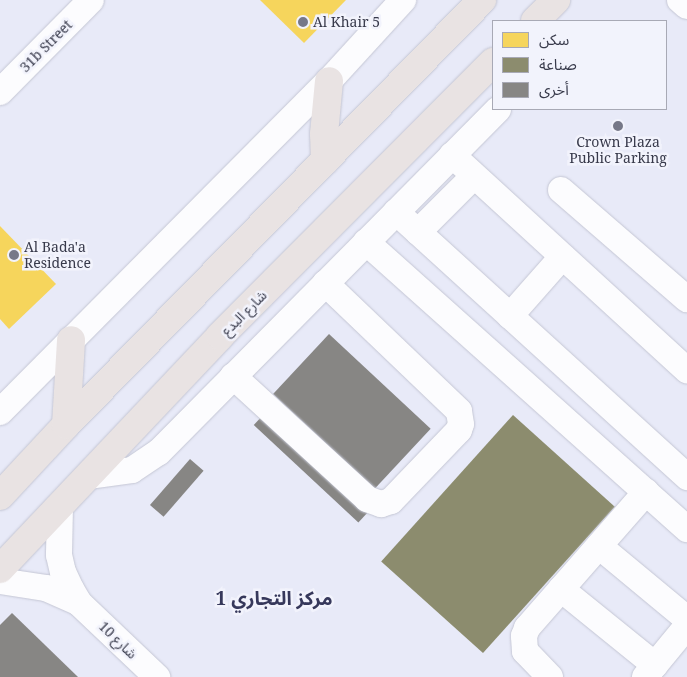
<!DOCTYPE html>
<meta charset="utf-8">
<style>
body{margin:0}
#map{position:relative;width:687px;height:677px;overflow:hidden;background:#e8eaf8;font-family:"Noto Serif","Noto Sans Arabic",serif}
div>[style]{position:absolute}
.homes>*{inset:0;background:#f6d55c}
.industry>*{inset:0;background:#8c8c6e;transform-origin:0 0}
.building>*{inset:0;background:#878684;transform-origin:0 0}
.roads{filter:drop-shadow(0 0 1px #c4c6d4) drop-shadow(0 0 1px #c4c6d4)}
.minor>*{height:26px;margin:-13px;padding:0 13px;transform-origin:13px;border-radius:13px;background:#fcfcfe}
.major>*{height:28px;margin:-14px;padding:0 14px;transform-origin:14px;border-radius:14px;background:#e9e3e3}
.dots>*{width:14px;height:14px;translate:-50% -50%;box-sizing:border-box;border:2px solid #f2f3fc;border-radius:50%}
span{translate:-50% -50%;white-space:nowrap;text-align:center;line-height:1.15;-webkit-text-stroke:5px #f2f3fc;paint-order:stroke}
.poi-label{font-size:14px;color:#383a4b}
.left{translate:0 -50%;text-align:left}
.street-label{font-size:14px;color:#383a4b}
.district-label{font-size:19px;color:#36385b;font-weight:700}
.legend{position:absolute;left:492px;top:20px;width:175px;height:90px;box-sizing:border-box;background:#f2f3fc;border:1px solid #a8a9b5;margin:0;padding:6px 9px;list-style:none;font-size:15px;color:#383a4b}
.legend li{display:flex;align-items:center;gap:10px;height:25px}
.legend b{width:25px;border:1px solid #a8a9b5}
</style>
<div id="map">
<div class="homes">
<div style="clip-path:polygon(260px 0,346px 0,304px 43px)"></div>
<div style="clip-path:polygon(0 226px,56px 284px,9px 329px,0 319px)"></div>
</div>
<div class="industry">
<div style="left:513px;top:415px;width:137px;height:197px;rotate:42deg"></div>
</div>
<div class="building">
<div style="left:329px;top:334px;width:139px;height:82px;rotate:43deg"></div>
<div style="left:264px;top:414px;width:143px;height:15px;rotate:43deg"></div>
<div style="left:190px;top:459px;width:18px;height:61px;rotate:41deg"></div>
<div style="clip-path:polygon(12px 613px,78px 677px,0 677px,0 625px)"></div>
</div>
<div class="roads">
<div class="minor">
<div style="left:680px;top:0;width:9px;rotate:41deg"></div>
<div style="left:0;top:92px;width:129px;rotate:-45.3deg"></div>
<div style="left:452px;top:155px;width:319px;rotate:42.5deg"></div>
<div style="left:561px;top:190px;width:167px;rotate:40.9deg"></div>
<div style="left:396px;top:212px;width:394px;rotate:42.3deg"></div>
<div style="left:418px;top:232px;width:78px;rotate:-45deg"></div>
<div style="left:366px;top:242px;width:431px;rotate:41.8deg"></div>
<div style="left:510px;top:316px;width:79px;rotate:-48.6deg"></div>
<div style="left:233px;top:376px;width:182px;rotate:42.5deg"></div>
<div style="left:367px;top:499px;width:15px;rotate:20deg"></div>
<div style="left:381px;top:504px;width:10px;rotate:-17deg"></div>
<div style="left:391px;top:501px;width:98px;rotate:-46.2deg"></div>
<div style="left:459px;top:430px;width:6px;rotate:-72deg"></div>
<div style="left:461px;top:424px;width:13px;rotate:-99deg"></div>
<div style="left:459px;top:411px;width:185px;rotate:-136.3deg"></div>
<div style="left:0;top:412px;width:467px;rotate:-45.2deg"></div>
<div style="left:329px;top:81px;width:110px;rotate:-47.6deg"></div>
<div style="left:88px;top:476px;width:44px;rotate:-7.8deg"></div>
<div style="left:132px;top:470px;width:32px;rotate:-34deg"></div>
<div style="left:159px;top:452px;width:482px;rotate:-45.3deg"></div>
<div style="left:60px;top:506px;width:49px;rotate:91.2deg"></div>
<div style="left:59px;top:555px;width:17px;rotate:77deg"></div>
<div style="left:63px;top:572px;width:19px;rotate:65deg"></div>
<div style="left:71px;top:589px;width:16px;rotate:60deg"></div>
<div style="left:79px;top:603px;width:108px;rotate:43.5deg"></div>
<div style="left:599px;top:546px;width:114px;rotate:39.7deg"></div>
<div style="left:0;top:581px;width:47px;rotate:8.7deg"></div>
<div style="left:46px;top:588px;width:36px;rotate:24deg"></div>
<div style="left:561px;top:589px;width:121px;rotate:39deg"></div>
<div style="left:550px;top:677px;width:36px;rotate:-134deg"></div>
<div style="left:525px;top:651px;width:15px;rotate:-94deg"></div>
<div style="left:524px;top:636px;width:9px;rotate:-69deg"></div>
<div style="left:527px;top:628px;width:181px;rotate:-48.8deg"></div>
<div style="left:645px;top:677px;width:66px;rotate:-50.5deg"></div>
</div>
<div class="major">
<div style="left:535px;top:21px;width:30px;rotate:-45deg"></div>
<div style="left:325px;top:161px;width:27px;rotate:-92deg"></div>
<div style="left:324px;top:134px;width:53px;rotate:-84.6deg"></div>
<div style="left:66px;top:425px;width:85px;rotate:-86.6deg"></div>
<div style="left:0;top:496px;width:97px;rotate:-47.1deg"></div>
<div style="left:66px;top:425px;width:595px;rotate:-45.61deg"></div>
<div style="left:0;top:569px;width:320px;rotate:-46.6deg"></div>
<div style="left:220px;top:336px;width:387px;rotate:-45.1deg"></div>
</div>
</div>
<div class="dots">
<div style="left:303px;top:22px;background:#767888"></div>
<div style="left:618px;top:126px;background:#767888"></div>
<div style="left:14px;top:255px;background:#767888"></div>
</div>
<div class="poi-label">
<span class="left" style="left:313px;top:22px">Al Khair 5</span>
<span style="left:618px;top:150px">Crown Plaza<br>Public Parking</span>
<span class="left" style="left:24px;top:255px">Al Bada'a<br>Residence</span>
</div>
<div class="street-label">
<span style="left:46px;top:46px;rotate:-45deg">31b Street</span>
<span style="left:244px;top:313px;rotate:-45deg">شارع البدع</span>
<span style="left:118px;top:640px;rotate:44deg">شارع 10</span>
</div>
<div class="district-label">
<span style="left:274px;top:599px">مركز التجاري 1</span>
</div>
<ul class="legend">
<li><b style="height:14px;background:#f6d55c"></b>سكن</li>
<li><b style="height:14px;background:#8c8c6e"></b>صناعة</li>
<li><b style="height:14px;background:#878684"></b>أخرى</li>
</ul>
</div>
